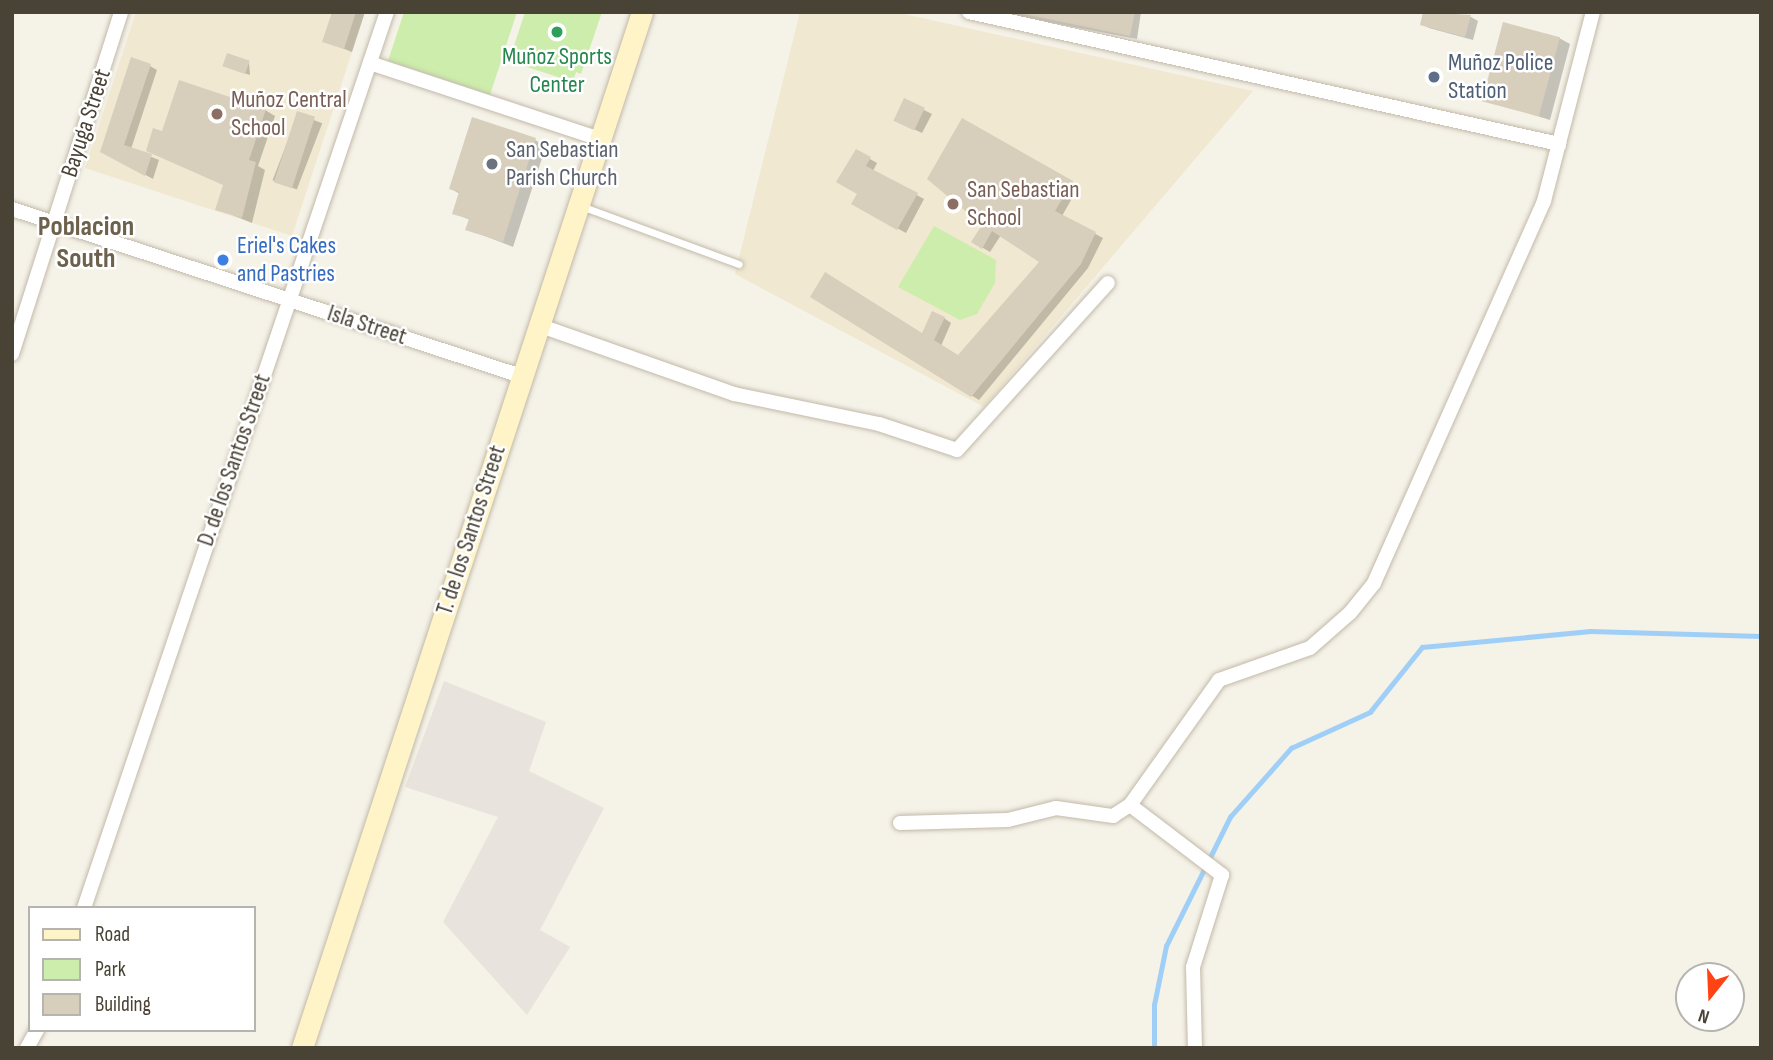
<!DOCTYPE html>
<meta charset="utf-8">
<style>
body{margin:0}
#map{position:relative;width:1773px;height:1060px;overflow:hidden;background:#f5f2e8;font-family:"Sofia Sans Condensed",sans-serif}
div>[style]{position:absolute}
.industrial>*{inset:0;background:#e8e3dc}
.education>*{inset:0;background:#f0e8d0}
.green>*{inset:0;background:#cdedad}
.shadow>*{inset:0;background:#0003;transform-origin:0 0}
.stream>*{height:4.5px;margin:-2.25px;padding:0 2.25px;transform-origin:2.25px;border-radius:2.25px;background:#9fcff7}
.building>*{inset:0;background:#d8cebc;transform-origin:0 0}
.roads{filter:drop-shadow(0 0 2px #c2baa9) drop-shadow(0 0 2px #c2baa9)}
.lane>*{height:7px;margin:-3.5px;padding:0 3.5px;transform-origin:3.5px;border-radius:3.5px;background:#fff}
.street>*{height:14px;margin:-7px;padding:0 7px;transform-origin:7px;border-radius:7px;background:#fff}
.secondary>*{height:21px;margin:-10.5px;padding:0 10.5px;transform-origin:10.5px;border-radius:10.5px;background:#fff4c8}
.dots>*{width:19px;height:19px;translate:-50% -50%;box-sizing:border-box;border:4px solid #fff;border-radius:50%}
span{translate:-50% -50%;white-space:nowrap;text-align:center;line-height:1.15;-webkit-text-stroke:5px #fff;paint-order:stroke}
.leisure-label{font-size:24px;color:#27864d}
.service-label{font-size:24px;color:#4e5e75}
.left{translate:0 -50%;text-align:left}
.education-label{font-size:24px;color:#785e54}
.street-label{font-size:24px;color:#494336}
.worship-label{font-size:24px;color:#5b616d}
.shop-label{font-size:24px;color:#366cbe}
.quarter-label{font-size:28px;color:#6d614c;font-weight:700}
.frame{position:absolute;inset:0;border:14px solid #494336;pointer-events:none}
.legend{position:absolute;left:28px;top:906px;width:228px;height:126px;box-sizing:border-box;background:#fff;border:2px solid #b6b4af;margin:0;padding:9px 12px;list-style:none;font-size:21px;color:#494336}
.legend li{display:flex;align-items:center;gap:14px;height:35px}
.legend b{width:35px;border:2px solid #b6b4af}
.north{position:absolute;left:1675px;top:962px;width:70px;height:70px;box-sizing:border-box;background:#fff;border:2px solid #b6b4af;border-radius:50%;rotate:198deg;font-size:19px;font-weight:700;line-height:28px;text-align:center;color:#494336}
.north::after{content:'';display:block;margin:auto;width:24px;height:32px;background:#ff4315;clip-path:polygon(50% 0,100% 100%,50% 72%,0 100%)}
</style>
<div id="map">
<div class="industrial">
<div style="clip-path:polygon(444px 681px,546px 722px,529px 771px,604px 808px,540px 930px,570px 947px,527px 1015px,443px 922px,498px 817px,405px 787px)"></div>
</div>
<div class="education">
<div style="clip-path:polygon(136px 12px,365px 12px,292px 236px,85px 168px)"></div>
<div style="clip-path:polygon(800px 12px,895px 12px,1253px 91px,984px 407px,735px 274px)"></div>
</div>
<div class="green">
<div style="clip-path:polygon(404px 12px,517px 12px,490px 95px,388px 61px)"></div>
<div style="clip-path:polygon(525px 12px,602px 12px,581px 74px,576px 72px,573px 82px,518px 64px,520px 55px,512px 52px)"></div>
<div style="clip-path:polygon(934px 226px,996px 260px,995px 283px,977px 314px,960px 320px,898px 287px)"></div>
</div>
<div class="shadow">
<div style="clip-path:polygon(333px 12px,365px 12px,352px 52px,324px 41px)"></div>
<div style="clip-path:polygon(995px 12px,1141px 12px,1137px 39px)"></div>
<div style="clip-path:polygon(1425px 12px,1471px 17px,1478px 21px,1473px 40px,1429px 28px,1422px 24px)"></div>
<div style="clip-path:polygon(1559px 38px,1570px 44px,1550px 120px,1485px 100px)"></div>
<div style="clip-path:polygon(249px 63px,250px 75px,229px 68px)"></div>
<div style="clip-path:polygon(150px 66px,157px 70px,131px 149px,159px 160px,153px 179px,102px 151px)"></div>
<div style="clip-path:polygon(265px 110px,275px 116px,258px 166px,265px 170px,252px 223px,218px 209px,225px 185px,163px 134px)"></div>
<div style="clip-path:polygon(924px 110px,932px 114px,922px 133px,903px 124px)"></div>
<div style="left:298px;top:114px;width:26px;height:71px;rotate:21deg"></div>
<div style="clip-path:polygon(963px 121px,1079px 186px,1062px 216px,1103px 238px,1088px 268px,979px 400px,812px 297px,923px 335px,944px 318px,951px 323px,941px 346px,958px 357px,1042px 262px,1001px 235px,990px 252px,973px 242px,984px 224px)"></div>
<div style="clip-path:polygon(535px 140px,546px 146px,513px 247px,467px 229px,470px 220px,454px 213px,460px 194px,451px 189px)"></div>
<div style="clip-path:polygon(856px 151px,877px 163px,873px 171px,924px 199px,906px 233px,853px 204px,859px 193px)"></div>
</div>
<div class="stream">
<div style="left:1154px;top:1048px;width:43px;rotate:-90deg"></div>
<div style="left:1154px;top:1005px;width:60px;rotate:-78.5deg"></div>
<div style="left:1166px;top:946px;width:144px;rotate:-63.6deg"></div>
<div style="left:1230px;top:817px;width:92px;rotate:-48.5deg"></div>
<div style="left:1291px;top:748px;width:87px;rotate:-24.5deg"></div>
<div style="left:1370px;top:712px;width:83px;rotate:-51.3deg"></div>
<div style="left:1422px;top:647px;width:169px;rotate:-5.4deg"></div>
<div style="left:1590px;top:631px;width:171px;rotate:1.7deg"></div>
</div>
<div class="building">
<div style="clip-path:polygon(332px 12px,356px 12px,344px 49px,322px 42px)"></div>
<div style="clip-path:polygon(1014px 12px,1135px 12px,1130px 36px)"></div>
<div style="clip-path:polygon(1423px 12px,1471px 15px,1465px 37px,1420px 25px)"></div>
<div style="left:1503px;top:22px;width:59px;height:82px;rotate:15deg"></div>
<div style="left:227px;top:53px;width:24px;height:14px;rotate:19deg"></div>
<div style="clip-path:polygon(131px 57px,151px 64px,124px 145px,152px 154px,145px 176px,100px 152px)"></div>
<div style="clip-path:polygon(179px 80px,266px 109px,249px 160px,256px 162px,242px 218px,215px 210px,223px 185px,146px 151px,153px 128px,162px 131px)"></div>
<div style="left:904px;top:98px;width:23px;height:25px;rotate:25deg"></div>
<div style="left:297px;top:111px;width:19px;height:75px;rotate:18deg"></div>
<div style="clip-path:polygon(472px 117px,536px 138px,503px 242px,465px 230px,469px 219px,452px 214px,459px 192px,449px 189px)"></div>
<div style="clip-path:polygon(962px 118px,1073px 181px,1055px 211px,1096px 232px,1081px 264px,971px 397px,810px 297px,825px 272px,922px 333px,932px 311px,945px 317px,934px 340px,958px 355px,1039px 262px,992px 231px,982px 249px,971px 242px,982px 225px,927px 179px)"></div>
<div style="clip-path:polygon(856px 149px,871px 157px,866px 166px,918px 193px,897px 230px,851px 204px,857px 194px,836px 182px)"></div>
</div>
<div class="roads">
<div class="lane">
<div style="left:581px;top:206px;width:168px;rotate:20.2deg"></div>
</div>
<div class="street">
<div style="left:969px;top:12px;width:605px;rotate:12.61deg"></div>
<div style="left:370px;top:63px;width:242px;rotate:18.3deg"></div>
<div style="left:12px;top:209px;width:536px;rotate:18.16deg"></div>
<div style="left:538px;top:325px;width:208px;rotate:19.4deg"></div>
<div style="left:734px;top:394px;width:148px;rotate:11.7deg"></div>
<div style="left:879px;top:424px;width:82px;rotate:18.4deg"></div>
<div style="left:957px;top:450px;width:225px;rotate:-47.9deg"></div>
<div style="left:12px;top:354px;width:359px;rotate:-72.3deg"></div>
<div style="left:1130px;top:805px;width:116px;rotate:37.3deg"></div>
<div style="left:1222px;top:875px;width:96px;rotate:107.5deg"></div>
<div style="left:1193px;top:967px;width:81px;rotate:88.6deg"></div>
<div style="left:900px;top:823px;width:108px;rotate:-1.6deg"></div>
<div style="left:1008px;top:820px;width:49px;rotate:-14deg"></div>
<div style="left:1056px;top:808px;width:58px;rotate:8deg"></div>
<div style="left:1113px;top:816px;width:20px;rotate:-33deg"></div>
<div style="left:1130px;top:805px;width:153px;rotate:-54.5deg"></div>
<div style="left:1219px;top:680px;width:96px;rotate:-19.4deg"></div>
<div style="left:1310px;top:648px;width:53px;rotate:-41.2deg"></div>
<div style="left:1350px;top:613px;width:38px;rotate:-51deg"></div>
<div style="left:1374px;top:583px;width:418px;rotate:-66deg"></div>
<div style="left:1544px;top:201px;width:195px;rotate:-75.5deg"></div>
<div style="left:84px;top:908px;width:946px;rotate:-71.32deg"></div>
<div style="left:27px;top:1048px;width:21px;rotate:-61deg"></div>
</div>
<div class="secondary">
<div style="left:302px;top:1048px;width:1090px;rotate:-71.83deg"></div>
</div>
</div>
<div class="dots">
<div style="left:557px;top:32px;background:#2e9e5b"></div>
<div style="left:1434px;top:77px;background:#5c6f8a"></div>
<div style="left:217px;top:114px;background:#8d6e63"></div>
<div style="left:492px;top:164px;background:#6b7280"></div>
<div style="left:953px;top:204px;background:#8d6e63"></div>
<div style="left:223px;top:260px;background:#3f7fe0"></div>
</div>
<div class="leisure-label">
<span style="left:557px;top:71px">Muñoz Sports<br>Center</span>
</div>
<div class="service-label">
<span class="left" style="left:1448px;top:77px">Muñoz Police<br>Station</span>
</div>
<div class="education-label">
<span class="left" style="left:231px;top:114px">Muñoz Central<br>School</span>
<span class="left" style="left:967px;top:204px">San Sebastian<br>School</span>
</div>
<div class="street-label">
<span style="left:86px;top:123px;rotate:-72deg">Bayuga Street</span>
<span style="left:367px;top:325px;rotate:18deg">Isla Street</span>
<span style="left:234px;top:460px;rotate:-71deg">D. de los Santos Street</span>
<span style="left:471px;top:530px;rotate:-72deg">T. de los Santos Street</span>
</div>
<div class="worship-label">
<span class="left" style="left:506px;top:164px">San Sebastian<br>Parish Church</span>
</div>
<div class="shop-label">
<span class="left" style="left:237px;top:260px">Eriel's Cakes<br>and Pastries</span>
</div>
<div class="quarter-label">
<span style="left:86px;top:243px">Poblacion<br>South</span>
</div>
<div class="frame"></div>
<ul class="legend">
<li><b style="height:9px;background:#fff4c8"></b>Road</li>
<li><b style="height:19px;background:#cdedad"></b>Park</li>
<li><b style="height:19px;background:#d8cebc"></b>Building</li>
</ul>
<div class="north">N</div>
</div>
